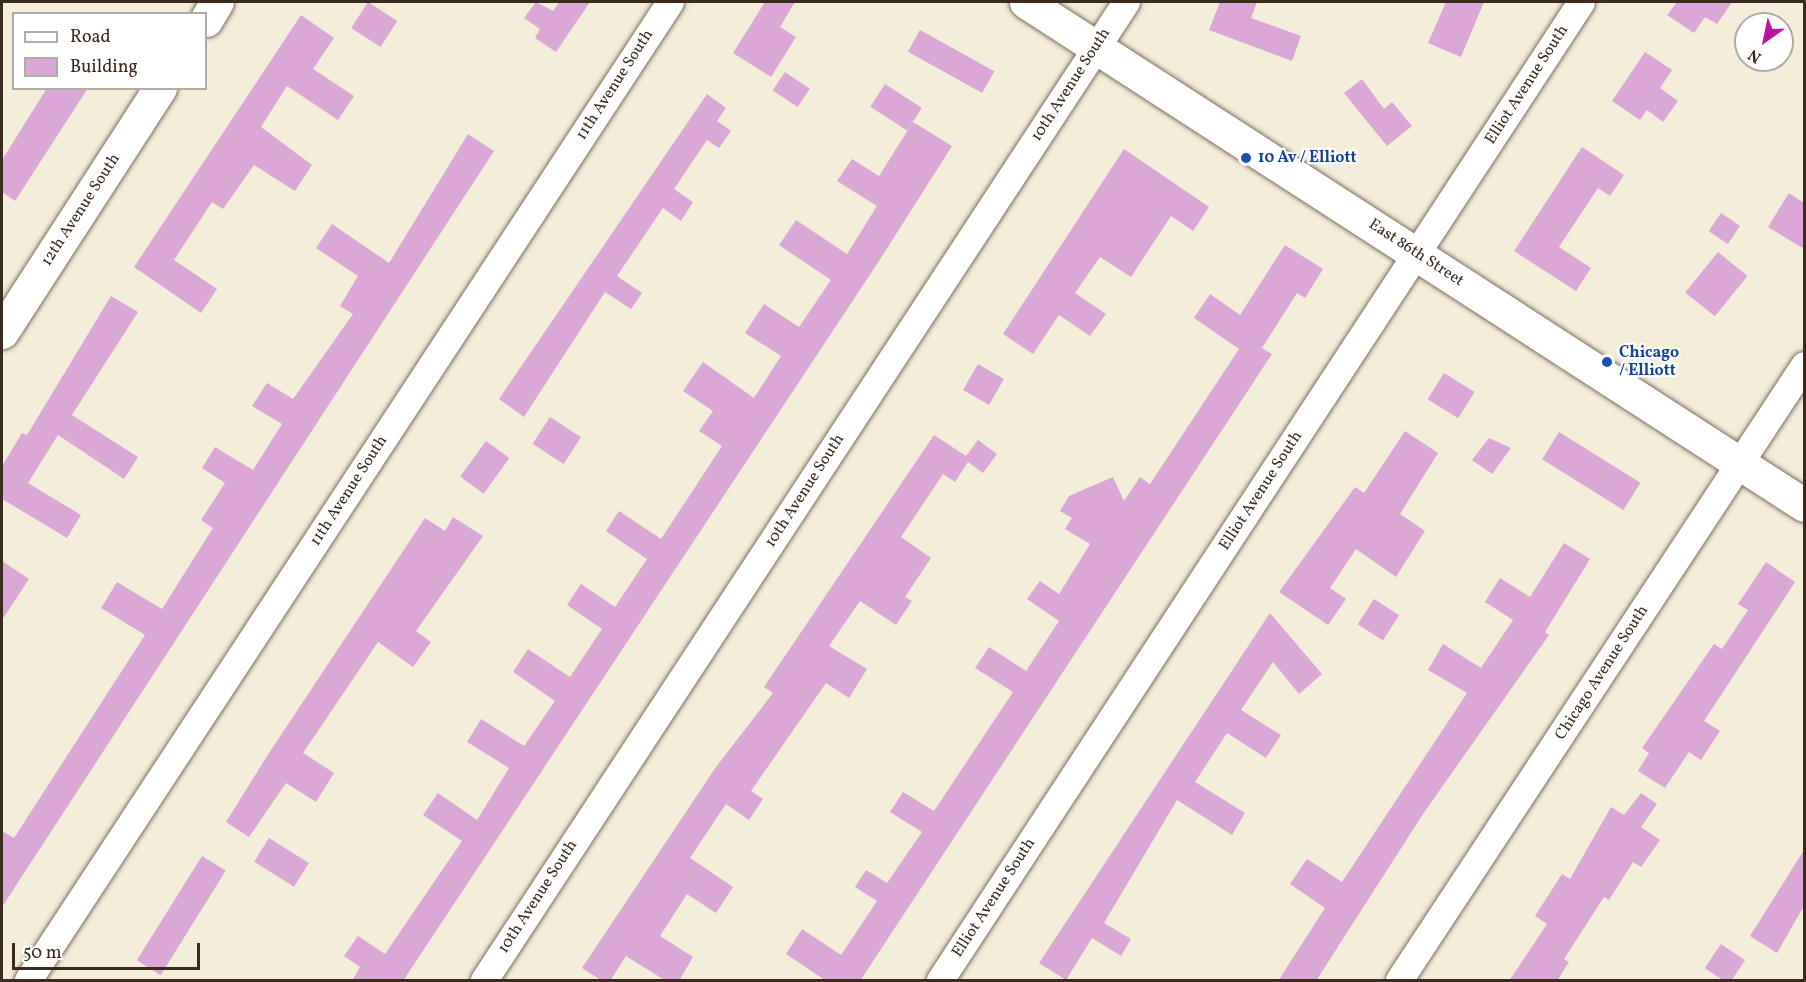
<!DOCTYPE html>
<style>
body{margin:0}
#map{position:relative;width:1806px;height:982px;overflow:hidden;background:#f4edd9;font-family:Vollkorn,serif}
div>[style]{position:absolute}
.building>*{inset:0;background:#dba7d7;transform-origin:0 0}
.roads{filter:drop-shadow(0 0 2px #7c6e5f) drop-shadow(0 0 2px #7c6e5f)}
.minor>*{height:27px;margin:-13.5px;padding:0 13.5px;transform-origin:13.5px;border-radius:13.5px;background:#fff}
.tertiary>*{height:33px;margin:-16.5px;padding:0 16.5px;transform-origin:16.5px;border-radius:16.5px;background:#fff}
.dots>*{width:16px;height:16px;translate:-50% -50%;box-sizing:border-box;border:3px solid #fff;border-radius:50%}
span{translate:-50% -50%;white-space:nowrap;text-align:center;line-height:1.15;-webkit-text-stroke:4.5px #fff;paint-order:stroke}
.street-label{font-size:16px;color:#3b2a1e}
.transit-label{font-size:16px;color:#164399;font-weight:700}
.left{translate:0 -50%;text-align:left}
.frame{position:absolute;inset:0;border:3px solid #3b2a1e;pointer-events:none}
.legend{position:absolute;left:12px;top:12px;width:195px;height:78px;box-sizing:border-box;background:#fff;border:2px solid #b1aaa5;margin:0;padding:8px 10px;list-style:none;font-size:18px;color:#3b2a1e}
.legend li{display:flex;align-items:center;gap:12px;height:30px}
.legend b{width:30px;border:2px solid #b1aaa5}
.north{position:absolute;left:1734px;top:12px;width:60px;height:60px;box-sizing:border-box;background:#fff;border:2px solid #b1aaa5;border-radius:50%;rotate:213deg;font-size:16px;font-weight:700;line-height:24px;text-align:center;color:#3b2a1e}
.north::after{content:'';display:block;margin:auto;width:21px;height:27px;background:#b5179e;clip-path:polygon(50% 0,100% 100%,50% 72%,0 100%)}
.scale{position:absolute;left:12px;top:943px;width:188px;height:27px;box-sizing:border-box;border:3px solid #3b2a1e;border-top:0;padding-left:8px;font-size:18px;line-height:21px;white-space:nowrap;color:#3b2a1e;-webkit-text-stroke:4px #fff;paint-order:stroke}
</style>
<div id="map">
<div class="building">
<div style="left:368px;top:2px;width:35px;height:31px;rotate:33deg"></div>
<div style="clip-path:polygon(536px 2px,553px 11px,559px 2px,590px 2px,556px 52px,535px 38px,540px 29px,524px 18px)"></div>
<div style="clip-path:polygon(765px 2px,795px 2px,780px 27px,796px 37px,771px 77px,733px 53px)"></div>
<div style="clip-path:polygon(1220px 2px,1257px 2px,1251px 18px,1301px 36px,1292px 61px,1209px 30px)"></div>
<div style="clip-path:polygon(1446px 2px,1484px 2px,1461px 57px,1428px 43px)"></div>
<div style="clip-path:polygon(1677px 2px,1732px 2px,1717px 24px,1705px 17px,1694px 33px,1667px 15px)"></div>
<div style="clip-path:polygon(301px 15px,334px 38px,313px 69px,354px 96px,338px 120px,287px 86px,261px 127px,312px 165px,295px 191px,254px 165px,223px 209px,212px 202px,174px 260px,217px 289px,201px 313px,134px 267px)"></div>
<div style="left:920px;top:30px;width:85px;height:25px;rotate:29deg"></div>
<div style="clip-path:polygon(1645px 52px,1672px 70px,1660px 88px,1678px 101px,1663px 122px,1647px 110px,1640px 120px,1612px 101px)"></div>
<div style="left:785px;top:72px;width:30px;height:22px;rotate:34deg"></div>
<div style="clip-path:polygon(1362px 79px,1384px 109px,1392px 102px,1412px 126px,1387px 146px,1344px 93px)"></div>
<div style="left:885px;top:84px;width:44px;height:27px;rotate:33deg"></div>
<div style="clip-path:polygon(47px 88px,88px 88px,15px 201px,2px 192px,2px 160px)"></div>
<div style="clip-path:polygon(707px 94px,726px 108px,717px 121px,731px 131px,719px 148px,707px 140px,674px 189px,693px 202px,681px 221px,663px 208px,617px 276px,642px 293px,631px 309px,605px 292px,524px 417px,499px 399px)"></div>
<div style="clip-path:polygon(913px 122px,952px 146px,879px 261px,403px 981px,352px 981px,360px 967px,344px 956px,358px 936px,385px 954px,462px 841px,423px 815px,438px 793px,477px 820px,509px 768px,467px 742px,481px 719px,524px 746px,555px 701px,513px 672px,528px 649px,570px 677px,602px 629px,567px 605px,581px 584px,615px 607px,647px 559px,606px 531px,619px 511px,661px 539px,722px 446px,699px 431px,713px 411px,683px 391px,703px 362px,754px 398px,781px 356px,745px 333px,764px 304px,799px 327px,831px 280px,779px 245px,796px 220px,847px 254px,877px 206px,837px 181px,852px 159px,879px 176px)"></div>
<div style="clip-path:polygon(468px 134px,494px 151px,2px 907px,2px 831px,14px 838px,145px 635px,101px 608px,117px 582px,162px 609px,213px 528px,201px 520px,225px 483px,202px 468px,215px 447px,253px 470px,282px 424px,252px 406px,267px 383px,293px 399px,353px 314px,340px 306px,358px 276px,316px 248px,332px 224px,389px 263px)"></div>
<div style="clip-path:polygon(1582px 147px,1624px 175px,1610px 196px,1598px 188px,1559px 247px,1591px 268px,1576px 291px,1514px 251px)"></div>
<div style="clip-path:polygon(1124px 149px,1209px 207px,1193px 231px,1171px 216px,1131px 277px,1100px 257px,1075px 293px,1106px 314px,1090px 336px,1059px 315px,1033px 354px,1003px 334px)"></div>
<div style="clip-path:polygon(1789px 193px,1804px 203px,1804px 249px,1768px 227px)"></div>
<div style="left:1721px;top:213px;width:23px;height:22px;rotate:34deg"></div>
<div style="clip-path:polygon(1285px 245px,1323px 269px,1305px 298px,1297px 293px,1262px 348px,1272px 354px,860px 981px,826px 981px,786px 954px,802px 929px,841px 955px,877px 901px,855px 887px,866px 870px,887px 883px,922px 832px,890px 812px,903px 792px,934px 811px,1013px 692px,975px 668px,989px 647px,1026px 671px,1059px 621px,1027px 599px,1040px 581px,1059px 594px,1090px 544px,1065px 529px,1072px 518px,1060px 511px,1069px 496px,1113px 477px,1124px 501px,1140px 477px,1150px 484px,1239px 349px,1194px 318px,1210px 294px,1240px 315px)"></div>
<div style="left:1718px;top:252px;width:38px;height:52px;rotate:39deg"></div>
<div style="clip-path:polygon(111px 296px,138px 312px,72px 415px,138px 457px,124px 479px,58px 435px,28px 483px,81px 515px,67px 538px,2px 499px,2px 466px,22px 433px,27px 435px)"></div>
<div style="left:978px;top:364px;width:30px;height:30px;rotate:30deg"></div>
<div style="left:1444px;top:373px;width:36px;height:31px;rotate:32deg"></div>
<div style="left:550px;top:417px;width:37px;height:32px;rotate:33deg"></div>
<div style="clip-path:polygon(1405px 431px,1438px 453px,1400px 514px,1425px 531px,1396px 577px,1356px 549px,1330px 588px,1346px 599px,1328px 625px,1279px 592px,1355px 487px,1364px 493px)"></div>
<div style="left:1559px;top:432px;width:96px;height:32px;rotate:32deg"></div>
<div style="clip-path:polygon(934px 435px,966px 456px,978px 440px,997px 454px,983px 473px,968px 462px,955px 482px,943px 474px,901px 537px,931px 558px,905px 597px,912px 601px,896px 625px,860px 601px,829px 646px,867px 669px,849px 698px,826px 683px,751px 791px,763px 799px,749px 820px,726px 804px,690px 858px,733px 887px,716px 913px,687px 894px,660px 936px,693px 957px,679px 981px,666px 981px,626px 956px,610px 981px,602px 981px,582px 968px,716px 767px,773px 693px,764px 687px)"></div>
<div style="clip-path:polygon(1489px 438px,1511px 448px,1492px 474px,1472px 460px)"></div>
<div style="left:486px;top:441px;width:29px;height:44px;rotate:36deg"></div>
<div style="clip-path:polygon(453px 517px,483px 536px,416px 631px,431px 642px,413px 667px,378px 642px,303px 753px,334px 773px,316px 802px,286px 783px,249px 837px,226px 822px,269px 753px,425px 518px,445px 531px)"></div>
<div style="clip-path:polygon(1564px 543px,1590px 559px,1545px 632px,1549px 635px,1423px 814px,1316px 981px,1278px 981px,1325px 908px,1290px 884px,1307px 859px,1342px 882px,1467px 693px,1428px 670px,1443px 644px,1481px 668px,1513px 620px,1485px 602px,1500px 578px,1530px 597px)"></div>
<div style="clip-path:polygon(2px 561px,29px 579px,2px 620px)"></div>
<div style="clip-path:polygon(1766px 562px,1795px 582px,1704px 721px,1720px 731px,1701px 760px,1689px 752px,1665px 788px,1638px 771px,1649px 753px,1642px 748px,1714px 644px,1722px 649px,1748px 610px,1738px 604px)"></div>
<div style="left:1374px;top:599px;width:30px;height:30px;rotate:33deg"></div>
<div style="clip-path:polygon(1270px 613px,1322px 674px,1299px 694px,1273px 662px,1241px 710px,1281px 735px,1266px 758px,1227px 733px,1195px 782px,1245px 813px,1232px 835px,1177px 800px,1104px 923px,1131px 939px,1121px 956px,1092px 938px,1066px 980px,1039px 963px)"></div>
<div style="clip-path:polygon(1641px 793px,1657px 804px,1641px 827px,1660px 840px,1641px 867px,1633px 862px,1609px 900px,1604px 897px,1564px 959px,1569px 962px,1557px 981px,1509px 981px,1547px 924px,1535px 916px,1562px 874px,1570px 879px,1611px 807px,1624px 815px)"></div>
<div style="left:269px;top:838px;width:47px;height:28px;rotate:32deg"></div>
<div style="clip-path:polygon(1804px 850px,1804px 906px,1777px 953px,1750px 936px)"></div>
<div style="left:202px;top:856px;width:28px;height:123px;rotate:32deg"></div>
<div style="left:1721px;top:944px;width:29px;height:29px;rotate:34deg"></div>
</div>
<div class="roads">
<div class="minor">
<div style="left:28px;top:980px;width:1170px;rotate:-56.72deg"></div>
<div style="left:484px;top:980px;width:1170px;rotate:-56.72deg"></div>
<div style="left:940px;top:980px;width:1169px;rotate:-56.76deg"></div>
<div style="left:1399px;top:980px;width:736px;rotate:-56.63deg"></div>
</div>
<div class="tertiary">
<div style="left:1026px;top:2px;width:926px;rotate:32.88deg"></div>
<div style="left:206px;top:20px;width:21px;rotate:-59deg"></div>
<div style="left:2px;top:332px;width:291px;rotate:-57.1deg"></div>
</div>
</div>
<div class="dots">
<div style="left:1246px;top:158px;background:#1a4fb4"></div>
<div style="left:1607px;top:362px;background:#1a4fb4"></div>
</div>
<div class="street-label">
<span style="left:615px;top:85px;rotate:-57deg">11th Avenue South</span>
<span style="left:1071px;top:85px;rotate:-57deg">10th Avenue South</span>
<span style="left:1527px;top:85px;rotate:-57deg">Elliot Avenue South</span>
<span style="left:81px;top:210px;rotate:-57deg">12th Avenue South</span>
<span style="left:1416px;top:253px;rotate:33deg">East 86th Street</span>
<span style="left:349px;top:491px;rotate:-57deg">11th Avenue South</span>
<span style="left:805px;top:491px;rotate:-57deg">10th Avenue South</span>
<span style="left:1261px;top:491px;rotate:-57deg">Elliot Avenue South</span>
<span style="left:1602px;top:673px;rotate:-57deg">Chicago Avenue South</span>
<span style="left:538px;top:897px;rotate:-57deg">10th Avenue South</span>
<span style="left:994px;top:898px;rotate:-57deg">Elliot Avenue South</span>
</div>
<div class="transit-label">
<span class="left" style="left:1258px;top:158px">10 Av / Elliott</span>
<span class="left" style="left:1619px;top:362px">Chicago<br>/ Elliott</span>
</div>
<div class="frame"></div>
<ul class="legend">
<li><b style="height:8px;background:#fff"></b>Road</li>
<li><b style="height:16px;background:#dba7d7"></b>Building</li>
</ul>
<div class="north">N</div>
<div class="scale">50 m</div>
</div>
